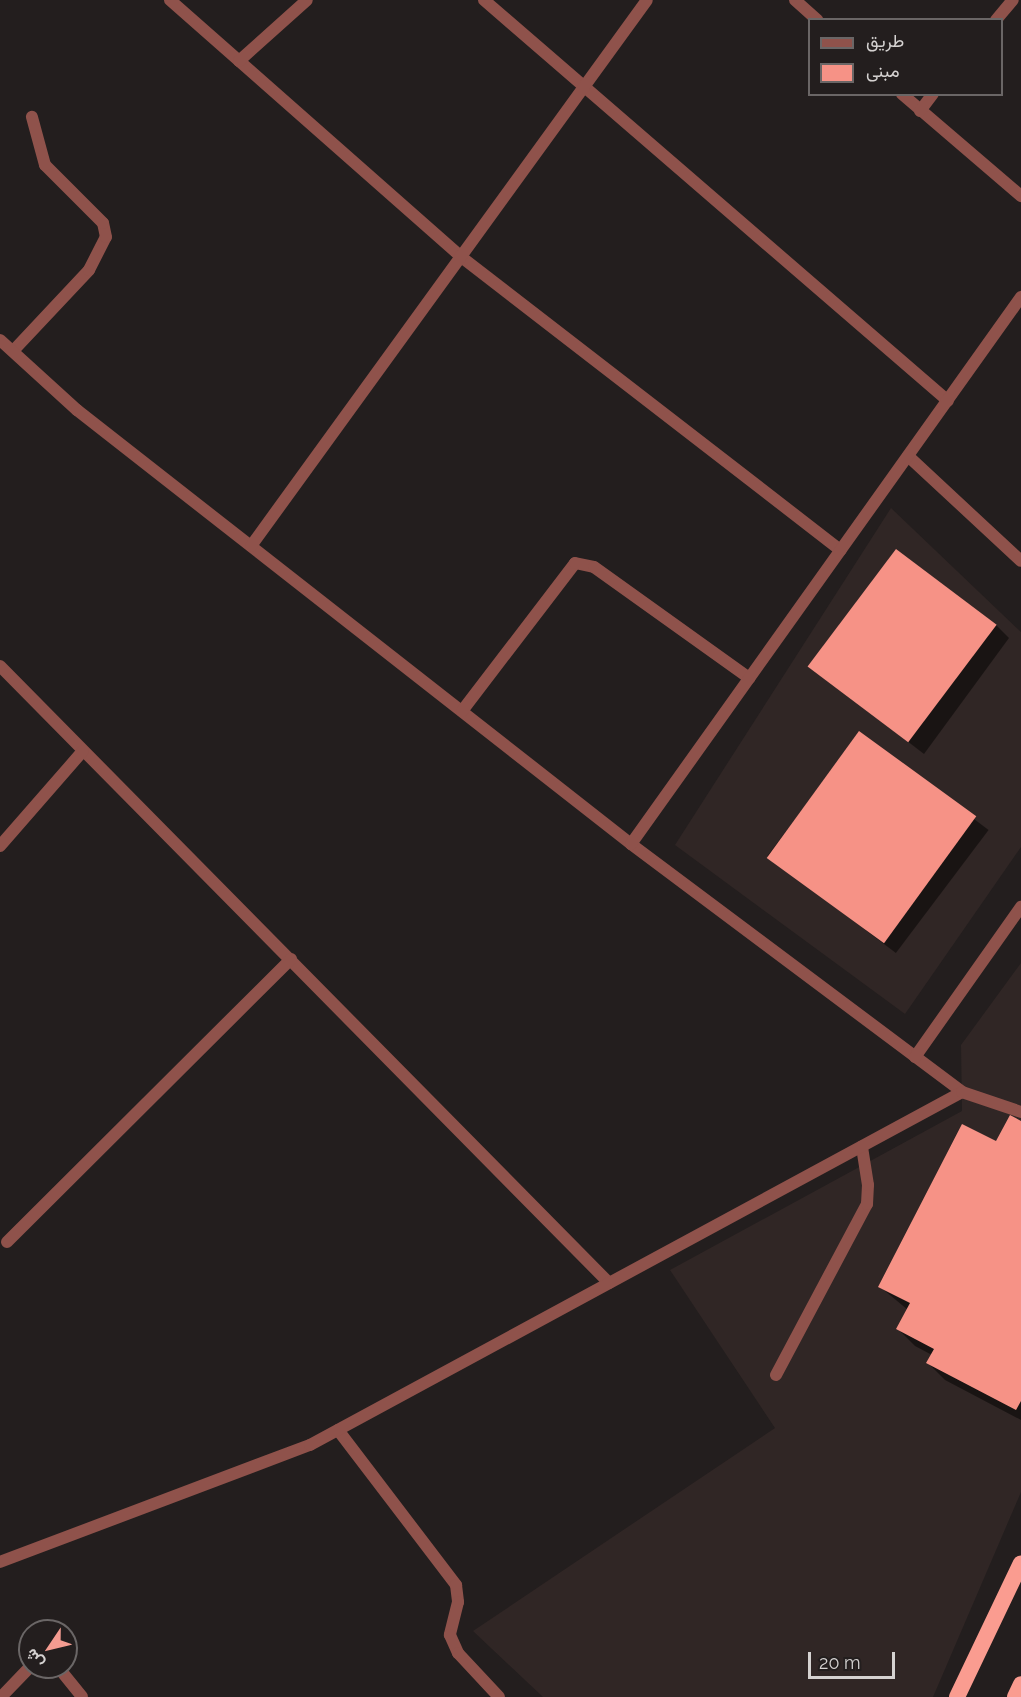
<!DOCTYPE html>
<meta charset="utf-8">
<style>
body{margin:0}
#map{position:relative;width:1021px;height:1697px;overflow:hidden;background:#231e1e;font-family:Raleway,Vazirmatn,sans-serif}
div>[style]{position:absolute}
.built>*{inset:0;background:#302625}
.shadow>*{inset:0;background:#0007;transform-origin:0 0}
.building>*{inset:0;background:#f69286;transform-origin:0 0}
.service>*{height:12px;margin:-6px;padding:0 6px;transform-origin:6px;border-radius:6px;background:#8f524b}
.minor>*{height:12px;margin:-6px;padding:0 6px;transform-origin:6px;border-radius:6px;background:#8f524b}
.trunk>*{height:16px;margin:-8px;padding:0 8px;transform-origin:8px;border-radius:8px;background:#fa9c90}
span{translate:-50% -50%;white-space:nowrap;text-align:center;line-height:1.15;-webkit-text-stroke:6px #231e1e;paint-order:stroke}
.legend{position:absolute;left:808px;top:18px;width:195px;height:78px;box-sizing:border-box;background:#231e1e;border:2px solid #6a6666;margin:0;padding:8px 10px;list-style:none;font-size:18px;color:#d5d2d1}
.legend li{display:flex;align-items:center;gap:12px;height:30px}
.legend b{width:30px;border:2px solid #6a6666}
.north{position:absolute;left:18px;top:1619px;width:60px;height:60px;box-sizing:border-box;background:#231e1e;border:2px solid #6a6666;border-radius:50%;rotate:235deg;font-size:16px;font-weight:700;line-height:24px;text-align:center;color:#d5d2d1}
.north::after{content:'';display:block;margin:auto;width:21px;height:27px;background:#f59c91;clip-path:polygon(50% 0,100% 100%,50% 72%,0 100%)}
.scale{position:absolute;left:808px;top:1652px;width:87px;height:27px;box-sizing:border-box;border:3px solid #d5d2d1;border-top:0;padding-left:8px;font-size:18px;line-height:21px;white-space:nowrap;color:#d5d2d1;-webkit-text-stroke:4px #231e1e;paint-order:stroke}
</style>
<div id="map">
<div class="built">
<div style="clip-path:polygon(891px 508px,1021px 632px,1021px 847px,905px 1014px,675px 845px)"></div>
<div style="clip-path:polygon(1021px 963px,1021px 1492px,933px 1697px,543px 1697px,473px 1631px,775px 1428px,670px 1270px,962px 1111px,961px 1045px)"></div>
</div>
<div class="shadow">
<div style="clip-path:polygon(996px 625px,1009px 638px,924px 754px,811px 667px)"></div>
<div style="left:860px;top:733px;width:161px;height:154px;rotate:37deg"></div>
<div style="clip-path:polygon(1021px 1123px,1021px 1420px,945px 1380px,928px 1363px,932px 1355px,915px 1346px,898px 1329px,908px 1310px,879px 1286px,996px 1143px)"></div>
</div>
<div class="building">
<div style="left:896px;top:549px;width:126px;height:147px;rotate:37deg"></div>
<div style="left:859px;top:731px;width:145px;height:157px;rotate:36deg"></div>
<div style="clip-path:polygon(1010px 1115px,1021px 1121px,1021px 1401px,1016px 1410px,926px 1363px,934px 1349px,896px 1329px,910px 1303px,878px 1287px,962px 1124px,996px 1141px)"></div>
</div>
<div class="service">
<div style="left:13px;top:351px;width:111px;rotate:-46.8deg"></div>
<div style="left:89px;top:270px;width:37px;rotate:-63deg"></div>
<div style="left:106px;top:237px;width:14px;rotate:-102deg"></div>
<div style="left:103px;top:223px;width:82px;rotate:-135deg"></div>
<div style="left:45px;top:165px;width:50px;rotate:-105.2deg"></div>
<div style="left:776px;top:1375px;width:194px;rotate:-62deg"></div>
<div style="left:867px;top:1204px;width:19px;rotate:-87deg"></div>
<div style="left:868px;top:1185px;width:39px;rotate:-99deg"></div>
</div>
<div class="minor">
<div style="left:170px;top:0;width:387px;rotate:41.4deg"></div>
<div style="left:460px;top:256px;width:481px;rotate:37.7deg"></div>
<div style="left:484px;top:0;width:613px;rotate:40.83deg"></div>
<div style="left:795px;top:0;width:30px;rotate:42deg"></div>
<div style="left:996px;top:20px;width:26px;rotate:-50deg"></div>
<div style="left:239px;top:61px;width:91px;rotate:-41.9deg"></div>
<div style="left:902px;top:94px;width:157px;rotate:40.6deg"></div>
<div style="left:920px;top:111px;width:21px;rotate:-53deg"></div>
<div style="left:0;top:340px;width:104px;rotate:42.3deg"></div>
<div style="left:77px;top:410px;width:704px;rotate:38.07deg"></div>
<div style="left:631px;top:844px;width:414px;rotate:36.8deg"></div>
<div style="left:908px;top:456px;width:154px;rotate:42.9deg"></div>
<div style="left:251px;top:546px;width:674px;rotate:-54.05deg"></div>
<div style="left:0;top:666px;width:867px;rotate:45.37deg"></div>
<div style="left:462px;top:711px;width:186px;rotate:-52.6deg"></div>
<div style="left:575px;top:563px;width:19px;rotate:12deg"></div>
<div style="left:594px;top:567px;width:191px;rotate:35.6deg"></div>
<div style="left:631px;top:844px;width:672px;rotate:-54.51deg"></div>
<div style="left:0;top:846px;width:126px;rotate:-48.9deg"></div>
<div style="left:915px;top:1057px;width:184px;rotate:-54.8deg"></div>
<div style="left:7px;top:1242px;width:401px;rotate:-44.9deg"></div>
<div style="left:338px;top:1430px;width:195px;rotate:52.7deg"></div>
<div style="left:456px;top:1585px;width:17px;rotate:83deg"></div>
<div style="left:458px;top:1602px;width:34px;rotate:104deg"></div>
<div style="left:450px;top:1635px;width:20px;rotate:66deg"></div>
<div style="left:458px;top:1653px;width:60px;rotate:47deg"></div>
<div style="left:0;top:1562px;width:331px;rotate:-20.7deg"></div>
<div style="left:310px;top:1445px;width:741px;rotate:-28.43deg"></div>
<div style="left:962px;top:1092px;width:62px;rotate:18.7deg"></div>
<div style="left:58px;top:1667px;width:38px;rotate:51deg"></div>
<div style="left:1px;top:1697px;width:42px;rotate:-46deg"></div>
</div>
<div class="trunk">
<div style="left:957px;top:1697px;width:148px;rotate:-64.5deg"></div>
<div style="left:1015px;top:1697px;width:14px;rotate:-65deg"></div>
</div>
<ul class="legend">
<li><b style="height:8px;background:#8f524b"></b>طريق</li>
<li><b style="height:16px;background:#f69286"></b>مبنى</li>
</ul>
<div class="north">ش</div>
<div class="scale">20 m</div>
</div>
